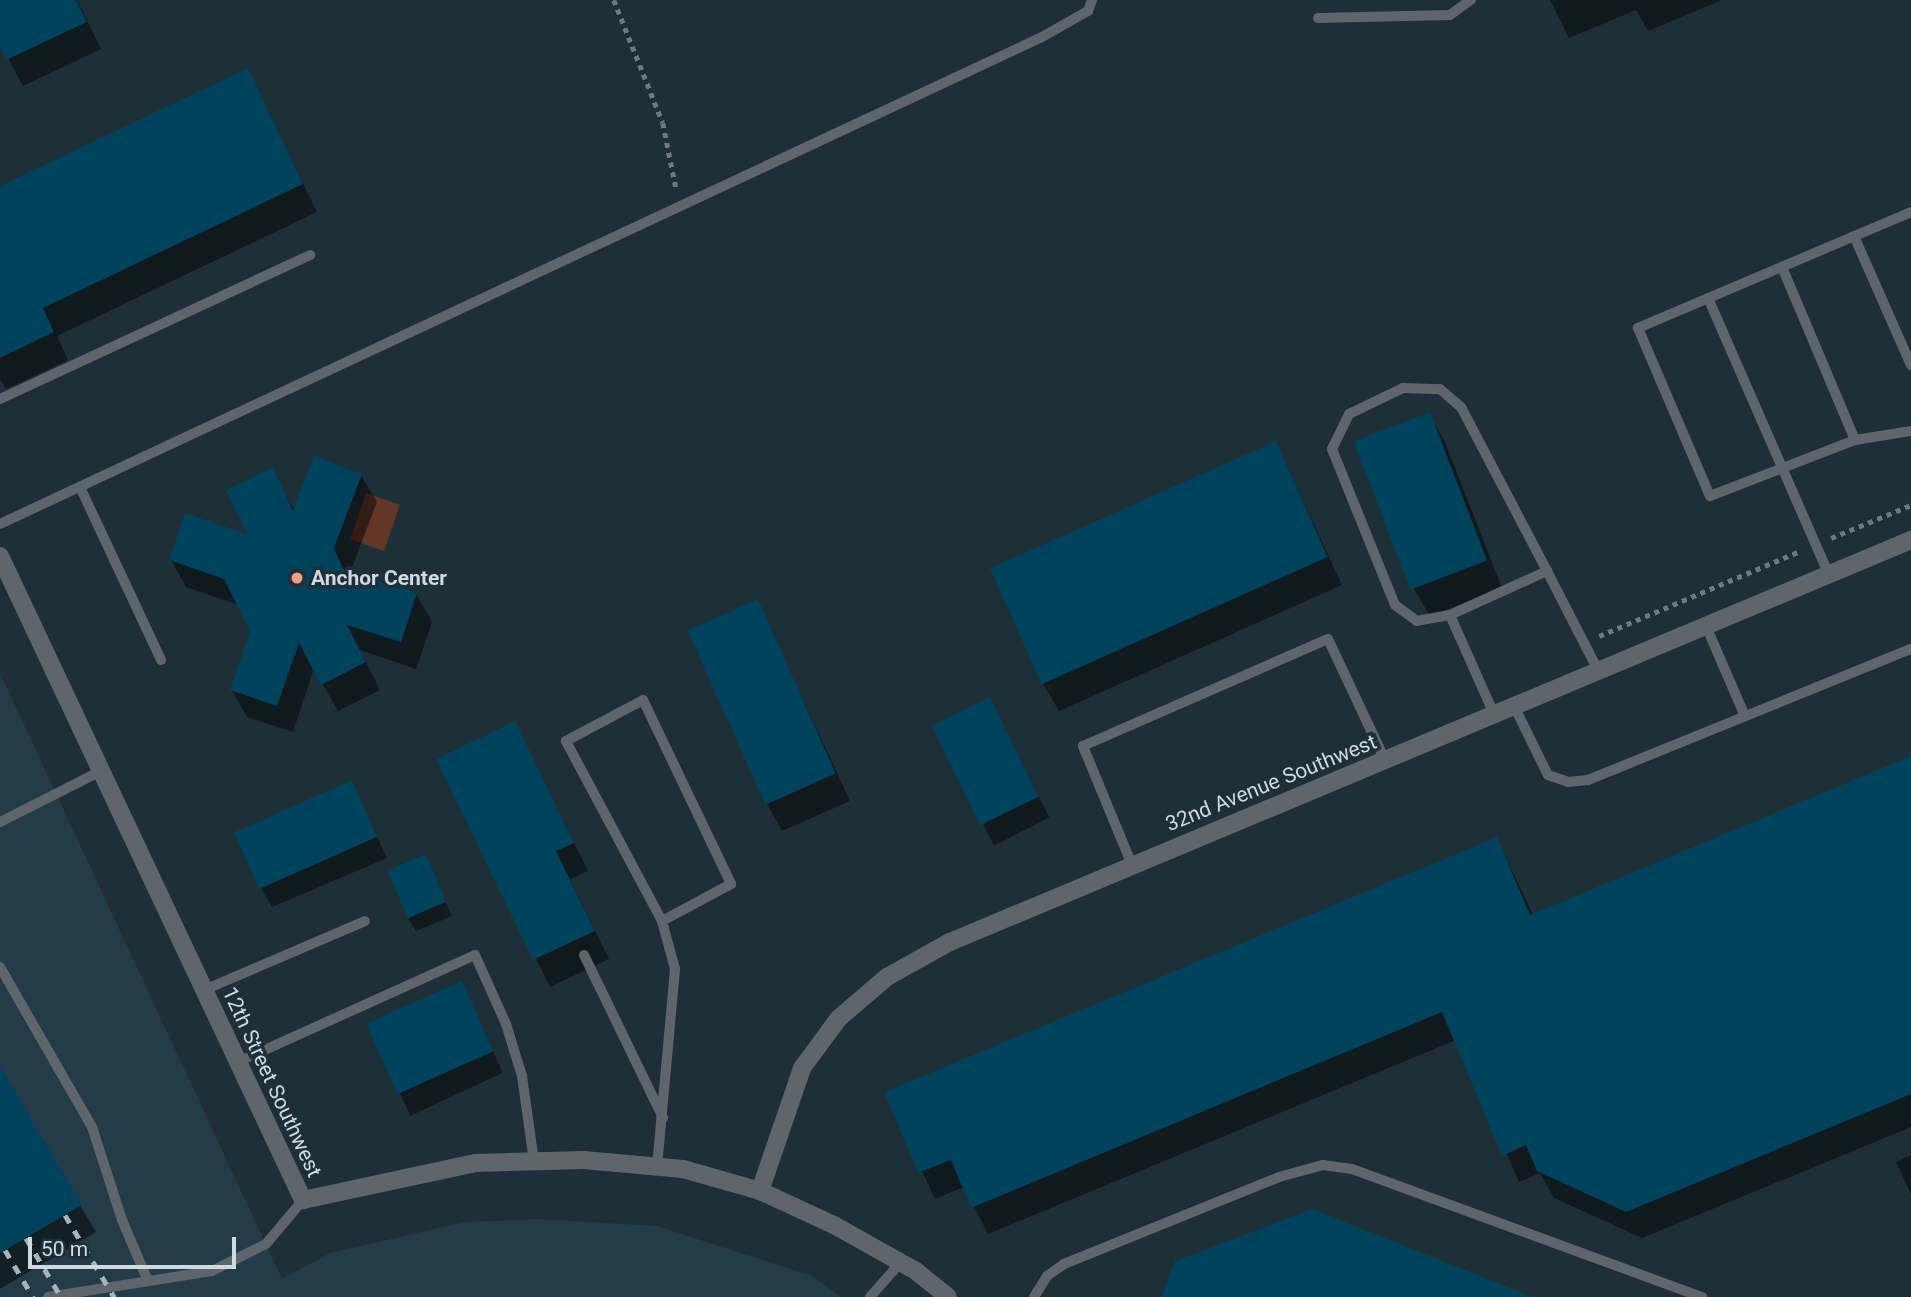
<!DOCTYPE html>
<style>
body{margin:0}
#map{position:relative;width:1911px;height:1297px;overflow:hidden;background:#1e2f38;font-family:Roboto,sans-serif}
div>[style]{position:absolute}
.built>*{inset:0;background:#233c48}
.green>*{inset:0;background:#633728;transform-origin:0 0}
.shadow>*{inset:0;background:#0007;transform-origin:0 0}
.building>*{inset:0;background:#01435c;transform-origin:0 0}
.path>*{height:4.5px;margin-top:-2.25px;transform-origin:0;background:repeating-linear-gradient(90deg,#6c7b82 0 5px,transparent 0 10px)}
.lane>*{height:10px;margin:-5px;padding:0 5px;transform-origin:5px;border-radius:5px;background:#5e666b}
.street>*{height:18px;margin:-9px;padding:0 9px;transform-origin:9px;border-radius:9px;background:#5e666b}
.rail>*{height:5px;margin-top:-2.5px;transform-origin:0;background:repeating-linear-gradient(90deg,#a8b4bb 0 9px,transparent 0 18px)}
.dots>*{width:19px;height:19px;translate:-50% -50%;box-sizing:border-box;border:4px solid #1e2f38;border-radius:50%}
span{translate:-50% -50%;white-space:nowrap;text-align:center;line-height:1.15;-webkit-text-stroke:7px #1e2f38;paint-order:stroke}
.poi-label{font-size:21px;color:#cfdae0;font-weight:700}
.left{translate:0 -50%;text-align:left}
.street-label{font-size:21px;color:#cfdae0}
.scale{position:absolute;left:28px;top:1237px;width:208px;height:32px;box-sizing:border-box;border:4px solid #cfdae0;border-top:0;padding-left:9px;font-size:21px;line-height:24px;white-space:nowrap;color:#cfdae0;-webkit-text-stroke:5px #1e2f38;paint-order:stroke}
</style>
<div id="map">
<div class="built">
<div style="clip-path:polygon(0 673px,282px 1279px,330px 1253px,465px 1222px,538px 1219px,657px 1226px,812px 1276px,841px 1297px,0 1297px)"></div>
</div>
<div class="green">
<div style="left:366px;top:493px;width:36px;height:49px;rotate:19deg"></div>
</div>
<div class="shadow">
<div style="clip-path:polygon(0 0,77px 0,101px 49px,23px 86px,0 43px)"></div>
<div style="clip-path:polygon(1550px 0,1722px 0,1648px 31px,1636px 10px,1569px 38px)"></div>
<div style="clip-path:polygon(247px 70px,317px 212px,57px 336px,68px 360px,6px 389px,0 379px,0 188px)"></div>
<div style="clip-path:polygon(1429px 415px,1445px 442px,1502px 588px,1430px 616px,1414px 589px)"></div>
<div style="clip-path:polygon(1276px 443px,1342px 585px,1059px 711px,1043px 684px)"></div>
<div style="clip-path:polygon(272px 470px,295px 512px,361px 475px,377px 502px,350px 573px,416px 594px,432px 622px,416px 669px,360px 650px,380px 690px,338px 711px,314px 669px,293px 732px,247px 717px,232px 690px,252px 630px,239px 605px,186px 587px,171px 560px,250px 537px)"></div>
<div style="clip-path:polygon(757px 601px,850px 801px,782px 831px,767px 804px)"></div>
<div style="left:989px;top:699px;width:133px;height:62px;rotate:63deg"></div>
<div style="clip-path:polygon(514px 723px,588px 871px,570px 879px,609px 959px,550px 987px,438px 760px)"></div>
<div style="clip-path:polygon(1911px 758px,1911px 1127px,1642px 1238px,1554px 1198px,1540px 1173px,1519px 1182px,1456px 1040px,988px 1234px,964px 1187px,935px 1199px,886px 1093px,1497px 839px,1533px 915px)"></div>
<div style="clip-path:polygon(352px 783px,387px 858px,272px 907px,260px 887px)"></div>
<div style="clip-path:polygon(425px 856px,452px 916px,416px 931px,408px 918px)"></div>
<div style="left:461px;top:983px;width:99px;height:102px;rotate:65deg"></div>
<div style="clip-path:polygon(0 1070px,96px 1232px,0 1289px)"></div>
<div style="clip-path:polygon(1911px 1155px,1911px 1194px,1896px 1162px)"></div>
</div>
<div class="building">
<div style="clip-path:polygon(0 0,76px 0,87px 22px,6px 60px,0 47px)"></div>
<div style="clip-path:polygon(248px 68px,303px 184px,43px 308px,54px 332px,0 358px,0 186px)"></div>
<div style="left:1430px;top:412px;width:159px;height:82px;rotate:69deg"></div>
<div style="left:1276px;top:441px;width:127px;height:313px;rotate:66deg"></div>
<div style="clip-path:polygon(314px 456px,362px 474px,334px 548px,343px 569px,417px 593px,401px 642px,347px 625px,366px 662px,321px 685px,299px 643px,277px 706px,230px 690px,250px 631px,224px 579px,169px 560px,185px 513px,247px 534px,226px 490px,273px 467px,293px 511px)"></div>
<div style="left:758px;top:599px;width:191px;height:77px;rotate:66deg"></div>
<div style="left:990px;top:697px;width:111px;height:65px;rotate:64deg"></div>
<div style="clip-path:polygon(515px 721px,574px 843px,556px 851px,595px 931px,533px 960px,436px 759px)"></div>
<div style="clip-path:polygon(1911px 756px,1911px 1094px,1626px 1212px,1537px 1171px,1526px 1145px,1502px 1156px,1442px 1012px,971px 1208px,951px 1160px,918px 1173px,884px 1092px,1497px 837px,1530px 915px)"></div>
<div style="left:352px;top:780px;width:62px;height:129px;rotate:66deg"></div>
<div style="left:426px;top:854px;width:52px;height:42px;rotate:67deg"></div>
<div style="left:462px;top:981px;width:77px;height:105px;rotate:66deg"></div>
<div style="clip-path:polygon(0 1066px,82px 1205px,0 1253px)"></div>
<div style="clip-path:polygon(1312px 1209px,1530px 1296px,1530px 1297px,1161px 1297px,1175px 1261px)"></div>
</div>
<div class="path">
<div style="left:614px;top:0;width:132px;rotate:68.3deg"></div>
<div style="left:663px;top:123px;width:66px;rotate:78.7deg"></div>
<div style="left:1831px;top:538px;width:87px;rotate:-22.4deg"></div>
<div style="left:1599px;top:636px;width:218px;rotate:-22.9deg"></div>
</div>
<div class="lane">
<div style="left:1318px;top:18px;width:132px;rotate:-1.3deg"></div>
<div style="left:1450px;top:15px;width:26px;rotate:-36deg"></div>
<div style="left:1911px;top:212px;width:297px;rotate:157deg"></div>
<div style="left:1638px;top:328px;width:183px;rotate:66.8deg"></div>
<div style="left:1710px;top:496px;width:155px;rotate:-21.1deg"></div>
<div style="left:1855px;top:440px;width:57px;rotate:-9.1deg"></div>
<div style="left:1854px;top:236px;width:141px;rotate:66.2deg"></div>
<div style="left:1782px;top:267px;width:188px;rotate:67.1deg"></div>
<div style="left:1708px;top:298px;width:302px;rotate:66.4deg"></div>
<div style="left:0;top:399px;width:342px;rotate:-24.9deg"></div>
<div style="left:80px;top:487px;width:191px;rotate:64.9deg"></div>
<div style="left:0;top:524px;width:1150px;rotate:-25.05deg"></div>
<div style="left:1042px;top:37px;width:53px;rotate:-29.5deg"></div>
<div style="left:1088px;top:11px;width:12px;rotate:-70deg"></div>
<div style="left:1450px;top:615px;width:34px;rotate:170deg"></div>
<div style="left:1417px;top:621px;width:27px;rotate:-144deg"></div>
<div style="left:1395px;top:605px;width:168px;rotate:-112deg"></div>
<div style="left:1332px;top:449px;width:39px;rotate:-64deg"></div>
<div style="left:1349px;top:414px;width:60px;rotate:-25.7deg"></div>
<div style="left:1403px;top:388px;width:37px;rotate:2deg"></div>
<div style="left:1440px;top:389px;width:28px;rotate:41deg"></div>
<div style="left:1461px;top:407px;width:185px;rotate:62.3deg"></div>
<div style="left:1706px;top:626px;width:98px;rotate:66.6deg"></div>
<div style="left:1514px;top:706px;width:77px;rotate:63.8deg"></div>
<div style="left:1548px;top:775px;width:21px;rotate:19deg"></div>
<div style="left:1568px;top:782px;width:20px;rotate:-6deg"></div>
<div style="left:1588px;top:780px;width:349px;rotate:-22.1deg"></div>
<div style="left:1494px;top:714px;width:108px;rotate:-114deg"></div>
<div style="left:1450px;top:615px;width:107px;rotate:-24.4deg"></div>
<div style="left:1547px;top:571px;width:114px;rotate:62.8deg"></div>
<div style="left:0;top:822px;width:113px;rotate:-26.8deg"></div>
<div style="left:1132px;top:865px;width:129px;rotate:-112.4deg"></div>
<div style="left:1083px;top:746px;width:267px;rotate:-23.6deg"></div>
<div style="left:1328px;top:639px;width:134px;rotate:64.8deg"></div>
<div style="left:584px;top:955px;width:181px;rotate:64.1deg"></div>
<div style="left:0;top:967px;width:185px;rotate:60.1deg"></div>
<div style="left:92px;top:1127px;width:98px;rotate:72.1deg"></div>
<div style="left:122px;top:1220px;width:66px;rotate:66.9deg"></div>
<div style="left:204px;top:990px;width:175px;rotate:-23.2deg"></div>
<div style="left:238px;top:1062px;width:260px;rotate:-24.3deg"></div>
<div style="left:475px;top:955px;width:76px;rotate:65.8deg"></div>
<div style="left:506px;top:1024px;width:54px;rotate:72.9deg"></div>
<div style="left:522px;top:1076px;width:86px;rotate:82deg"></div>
<div style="left:657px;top:1167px;width:199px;rotate:-84.8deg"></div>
<div style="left:675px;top:969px;width:50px;rotate:-105.2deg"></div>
<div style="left:662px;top:921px;width:204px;rotate:-118.1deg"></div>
<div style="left:566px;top:741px;width:87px;rotate:-28deg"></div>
<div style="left:643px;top:700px;width:204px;rotate:64.4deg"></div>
<div style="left:731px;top:884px;width:78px;rotate:151.8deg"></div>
<div style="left:48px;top:1297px;width:166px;rotate:-9deg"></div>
<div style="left:212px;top:1271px;width:60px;rotate:-26.6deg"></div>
<div style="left:266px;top:1244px;width:57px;rotate:-49.9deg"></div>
<div style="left:870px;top:1297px;width:47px;rotate:-48.5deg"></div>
<div style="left:1034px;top:1297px;width:25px;rotate:-58deg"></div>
<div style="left:1047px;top:1276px;width:21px;rotate:-35deg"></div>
<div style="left:1064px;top:1264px;width:232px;rotate:-22deg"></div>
<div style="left:1279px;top:1177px;width:46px;rotate:-15.3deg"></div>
<div style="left:1323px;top:1165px;width:29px;rotate:8deg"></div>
<div style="left:1352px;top:1169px;width:373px;rotate:20.1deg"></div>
</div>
<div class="street">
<div style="left:0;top:556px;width:712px;rotate:64.8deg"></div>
<div style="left:303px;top:1200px;width:177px;rotate:-12.1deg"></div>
<div style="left:476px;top:1163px;width:108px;rotate:-1.6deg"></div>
<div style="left:584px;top:1160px;width:99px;rotate:5.2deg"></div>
<div style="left:683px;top:1169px;width:80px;rotate:15.9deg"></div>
<div style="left:760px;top:1191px;width:81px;rotate:24.7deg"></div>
<div style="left:834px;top:1225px;width:94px;rotate:29.3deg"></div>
<div style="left:916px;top:1271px;width:41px;rotate:39.1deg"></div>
<div style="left:760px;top:1191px;width:130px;rotate:-71.1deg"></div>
<div style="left:802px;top:1068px;width:62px;rotate:-53.5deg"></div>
<div style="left:839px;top:1018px;width:63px;rotate:-40.5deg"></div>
<div style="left:887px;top:977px;width:72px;rotate:-29.1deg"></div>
<div style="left:950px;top:942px;width:1042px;rotate:-22.7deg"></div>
</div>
<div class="rail">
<div style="left:65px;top:1215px;width:96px;rotate:59.1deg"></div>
<div style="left:26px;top:1238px;width:69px;rotate:59.3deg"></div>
<div style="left:5px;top:1250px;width:55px;rotate:59.2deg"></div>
</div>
<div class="dots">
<div style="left:297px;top:578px;background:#f39f83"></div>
</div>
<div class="poi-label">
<span class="left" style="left:311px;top:578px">Anchor Center</span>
</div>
<div class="street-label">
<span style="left:1271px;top:783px;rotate:-22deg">32nd Avenue Southwest</span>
<span style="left:272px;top:1082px;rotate:65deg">12th Street Southwest</span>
</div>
<div class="scale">50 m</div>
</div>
